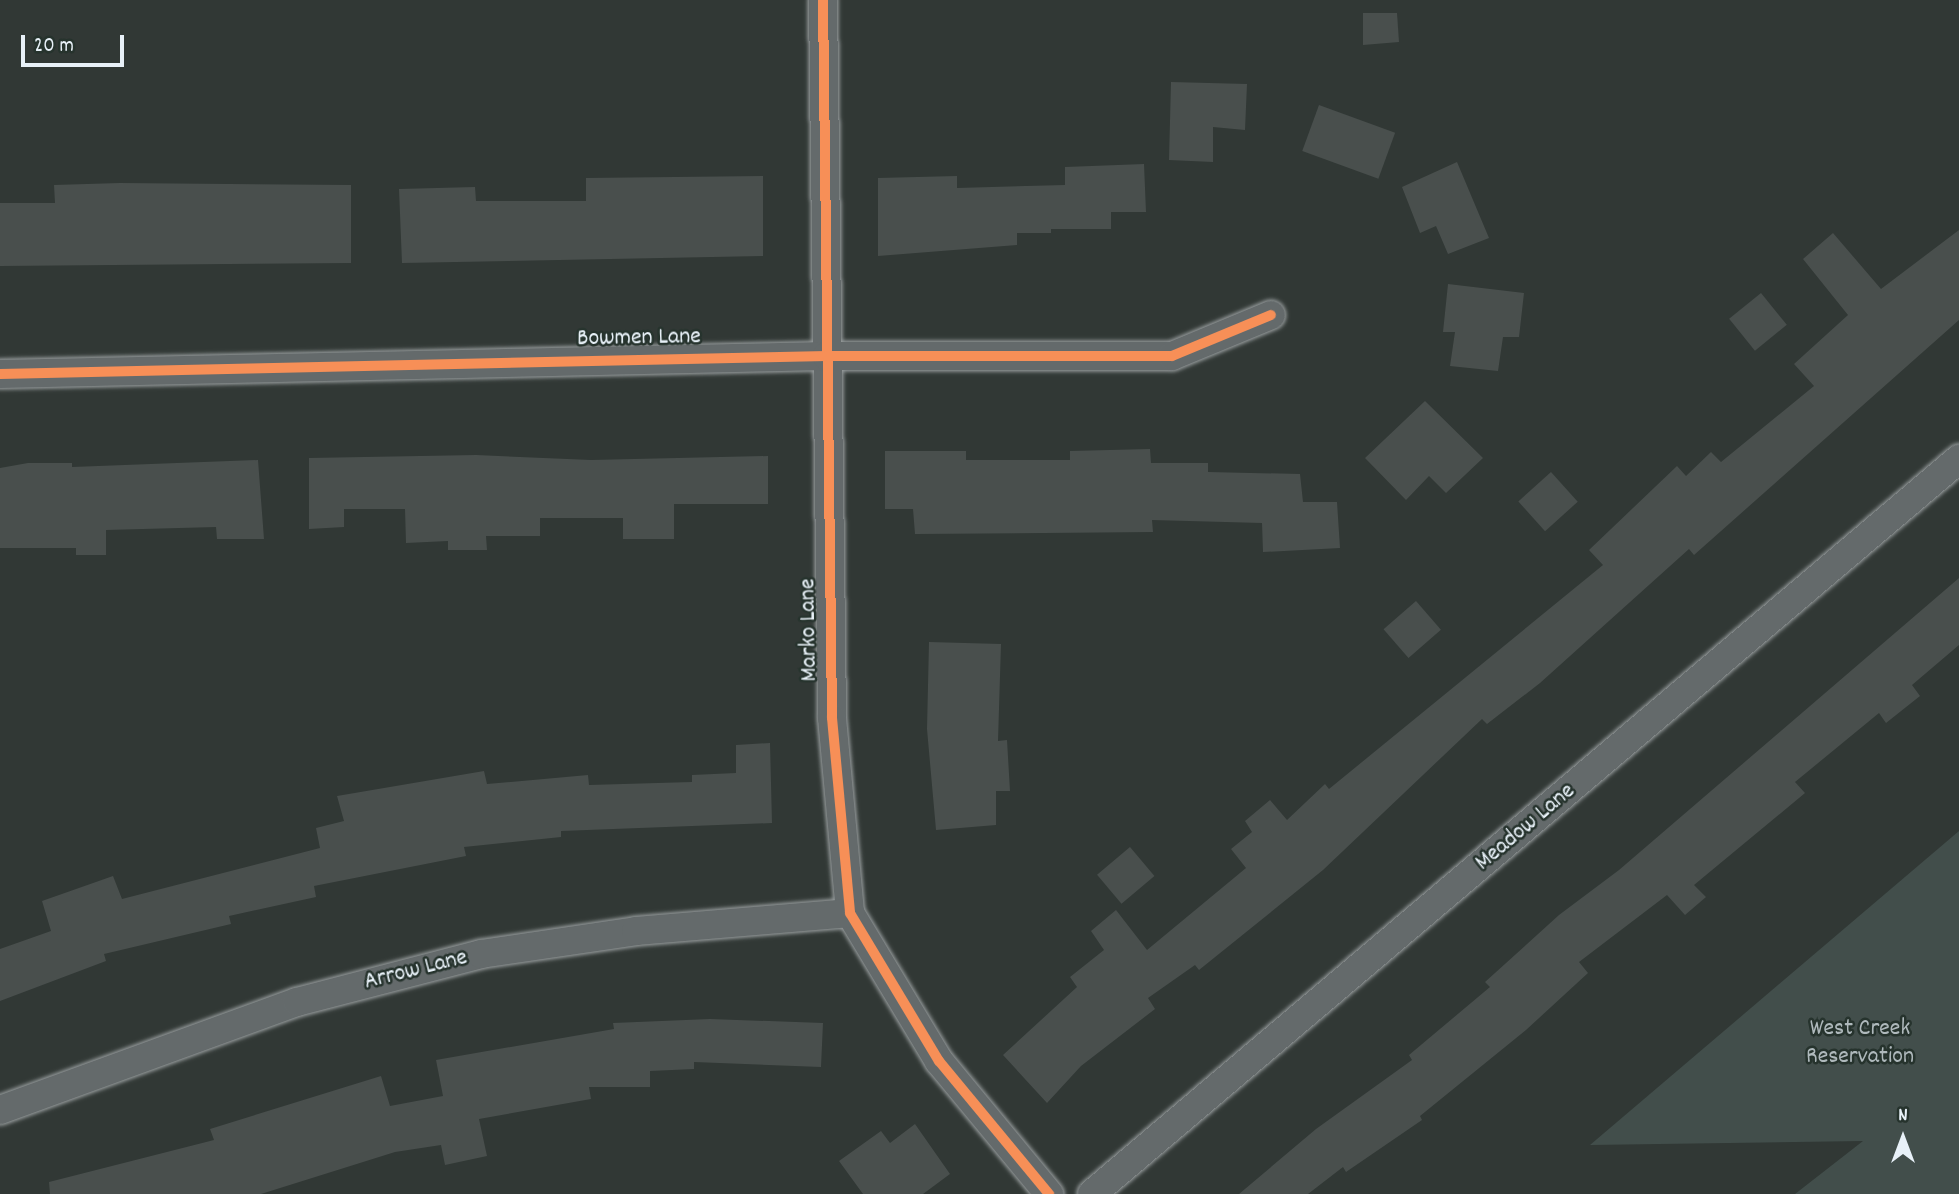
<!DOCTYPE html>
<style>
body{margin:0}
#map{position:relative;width:1959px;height:1194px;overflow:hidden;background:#313835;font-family:Dekko,sans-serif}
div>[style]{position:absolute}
.green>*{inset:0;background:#424e4b}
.building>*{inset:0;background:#494f4d;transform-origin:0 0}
.roads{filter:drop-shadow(0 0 2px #989d9e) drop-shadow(0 0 2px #989d9e)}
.street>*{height:28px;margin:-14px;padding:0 14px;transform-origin:14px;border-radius:14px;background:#646a6b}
.cycleway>*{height:10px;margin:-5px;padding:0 5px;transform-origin:5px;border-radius:5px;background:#f78f57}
span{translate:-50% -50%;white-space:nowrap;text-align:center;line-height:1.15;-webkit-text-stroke:5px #26332d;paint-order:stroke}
.street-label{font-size:24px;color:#e8f1f8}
.park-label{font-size:24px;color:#afb9bc}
.north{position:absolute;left:1868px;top:1103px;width:70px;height:70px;-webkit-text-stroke:5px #26332d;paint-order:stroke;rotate:0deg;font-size:19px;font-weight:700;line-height:28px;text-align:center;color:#e8f1f8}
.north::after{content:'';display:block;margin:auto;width:24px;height:32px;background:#e8f1f8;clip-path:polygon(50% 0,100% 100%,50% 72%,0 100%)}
.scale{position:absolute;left:21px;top:35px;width:103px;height:32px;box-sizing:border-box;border:4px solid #e8f1f8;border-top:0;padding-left:9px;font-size:21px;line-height:24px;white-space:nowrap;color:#e8f1f8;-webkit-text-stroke:5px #26332d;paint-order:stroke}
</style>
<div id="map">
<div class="green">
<div style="clip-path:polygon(1959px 831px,1959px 1194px,1795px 1194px,1863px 1141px,1590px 1145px)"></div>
</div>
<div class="building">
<div style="clip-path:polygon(1363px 13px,1397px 13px,1399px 42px,1363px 45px)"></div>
<div style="clip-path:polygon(1171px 82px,1247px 84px,1245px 130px,1213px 127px,1213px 162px,1169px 160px)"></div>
<div style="left:1319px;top:105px;width:81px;height:49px;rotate:20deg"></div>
<div style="clip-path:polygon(1457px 162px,1489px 238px,1448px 254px,1436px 226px,1420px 233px,1402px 187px)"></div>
<div style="clip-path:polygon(1144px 164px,1146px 212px,1111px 212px,1111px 229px,1051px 229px,1051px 233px,1017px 233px,1017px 245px,878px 256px,878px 178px,957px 176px,957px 188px,1065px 185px,1065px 167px)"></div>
<div style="clip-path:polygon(763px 176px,763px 256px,402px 263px,399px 189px,475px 187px,476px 201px,586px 201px,586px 178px)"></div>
<div style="clip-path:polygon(120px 183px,351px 185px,351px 263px,0 266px,0 203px,55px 203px,54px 185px)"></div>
<div style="clip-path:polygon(1959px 230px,1959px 320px,1694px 555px,1689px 549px,1540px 683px,1487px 724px,1482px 719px,1323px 870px,1199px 970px,1195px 965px,1148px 998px,1155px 1009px,1081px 1066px,1047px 1103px,1003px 1055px,1077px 987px,1070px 977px,1104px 950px,1091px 931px,1116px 910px,1147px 950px,1246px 868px,1231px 849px,1252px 832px,1245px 821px,1270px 800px,1287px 820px,1325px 784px,1329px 789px,1603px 565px,1589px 550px,1677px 466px,1686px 476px,1711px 452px,1721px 462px,1814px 386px,1794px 364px,1848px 315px,1803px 259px,1833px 233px,1881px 289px)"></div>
<div style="clip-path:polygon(1448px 284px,1524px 293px,1519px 337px,1503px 337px,1498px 371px,1450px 366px,1455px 332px,1443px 332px)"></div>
<div style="left:1761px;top:293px;width:41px;height:41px;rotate:51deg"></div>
<div style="clip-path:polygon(1425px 401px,1483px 458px,1446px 493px,1429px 476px,1406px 500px,1365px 458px)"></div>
<div style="clip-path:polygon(1150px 449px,1151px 463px,1208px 463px,1208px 472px,1300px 474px,1303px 502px,1337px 502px,1340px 548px,1263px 552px,1262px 523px,1152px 520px,1153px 532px,915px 534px,913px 509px,885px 509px,885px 451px,966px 451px,966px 460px,1070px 460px,1070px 451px)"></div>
<div style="clip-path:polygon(476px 455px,591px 460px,768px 456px,768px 504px,674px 504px,674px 539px,623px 539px,623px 518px,540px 518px,540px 536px,486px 536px,487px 550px,448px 550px,448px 541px,406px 543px,405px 509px,344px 509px,344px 527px,309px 529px,309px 458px)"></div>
<div style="clip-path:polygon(258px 460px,264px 539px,217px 539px,216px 527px,106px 530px,106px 555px,76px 555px,76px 548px,0 548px,0 468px,28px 463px,72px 463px,72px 467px)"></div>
<div style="left:1551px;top:472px;width:40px;height:44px;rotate:48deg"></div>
<div style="clip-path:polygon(1959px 578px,1959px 645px,1912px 685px,1920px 696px,1886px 723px,1879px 713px,1795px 782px,1805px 793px,1694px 885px,1706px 897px,1685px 915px,1667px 895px,1579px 962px,1588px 973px,1526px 1030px,1420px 1116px,1422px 1120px,1346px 1172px,1343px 1167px,1308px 1194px,1239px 1194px,1316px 1129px,1412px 1060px,1409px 1055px,1490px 987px,1485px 982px,1559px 915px,1619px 870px)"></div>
<div style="left:1416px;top:601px;width:38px;height:43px;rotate:49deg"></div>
<div style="clip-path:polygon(929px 642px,1001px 644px,998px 741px,1007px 740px,1010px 791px,996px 791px,996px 825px,936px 830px,927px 729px)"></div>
<div style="clip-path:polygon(770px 743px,772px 823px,561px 831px,561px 837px,464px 847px,466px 856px,314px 886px,316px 897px,229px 916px,231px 924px,104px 954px,106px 961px,0 1001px,0 949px,51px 931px,42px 901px,113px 876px,122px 899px,320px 848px,316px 828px,344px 821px,337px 796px,484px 771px,487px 784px,588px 775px,589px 785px,692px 782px,692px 775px,736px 773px,736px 745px)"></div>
<div style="left:1130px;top:847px;width:38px;height:43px;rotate:50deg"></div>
<div style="clip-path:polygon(710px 1019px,823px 1023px,821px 1067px,694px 1062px,694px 1069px,650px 1071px,650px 1087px,589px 1087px,591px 1099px,479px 1119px,487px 1156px,445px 1165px,441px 1145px,395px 1152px,261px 1194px,50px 1194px,49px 1182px,214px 1140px,210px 1129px,381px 1076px,390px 1106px,443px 1096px,436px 1060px,614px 1029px,613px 1023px)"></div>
<div style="clip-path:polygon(915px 1124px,950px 1174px,923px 1194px,863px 1194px,839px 1161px,881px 1131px,890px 1143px)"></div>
</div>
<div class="roads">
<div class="street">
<div style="left:823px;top:0;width:718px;rotate:89.28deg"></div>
<div style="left:832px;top:718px;width:196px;rotate:84.7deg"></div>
<div style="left:850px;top:913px;width:173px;rotate:59deg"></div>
<div style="left:939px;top:1061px;width:173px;rotate:50.4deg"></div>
<div style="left:0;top:374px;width:827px;rotate:-1.25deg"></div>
<div style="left:827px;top:356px;width:345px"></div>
<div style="left:1172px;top:356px;width:107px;rotate:-22.5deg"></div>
<div style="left:0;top:1110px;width:316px;rotate:-20deg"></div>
<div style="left:297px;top:1002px;width:190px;rotate:-14.6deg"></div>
<div style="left:481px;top:954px;width:157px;rotate:-8.4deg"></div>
<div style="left:636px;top:931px;width:215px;rotate:-4.8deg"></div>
<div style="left:1092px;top:1194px;width:1137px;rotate:-40.29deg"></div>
</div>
</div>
<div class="cycleway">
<div style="left:823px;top:0;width:718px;rotate:89.28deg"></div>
<div style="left:832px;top:718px;width:196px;rotate:84.7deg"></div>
<div style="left:850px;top:913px;width:173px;rotate:59deg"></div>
<div style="left:939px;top:1061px;width:173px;rotate:50.4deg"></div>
<div style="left:0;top:374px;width:827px;rotate:-1.25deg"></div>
<div style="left:827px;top:356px;width:345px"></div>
<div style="left:1172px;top:356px;width:107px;rotate:-22.5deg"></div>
</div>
<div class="street-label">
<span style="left:639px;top:339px;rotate:-1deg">Bowmen Lane</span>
<span style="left:810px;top:630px;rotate:-91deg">Marko Lane</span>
<span style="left:1526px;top:828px;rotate:-40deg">Meadow Lane</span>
<span style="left:416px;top:971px;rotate:-14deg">Arrow Lane</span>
</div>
<div class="park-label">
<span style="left:1860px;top:1044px">West Creek<br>Reservation</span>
</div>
<div class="north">N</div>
<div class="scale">20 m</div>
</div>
